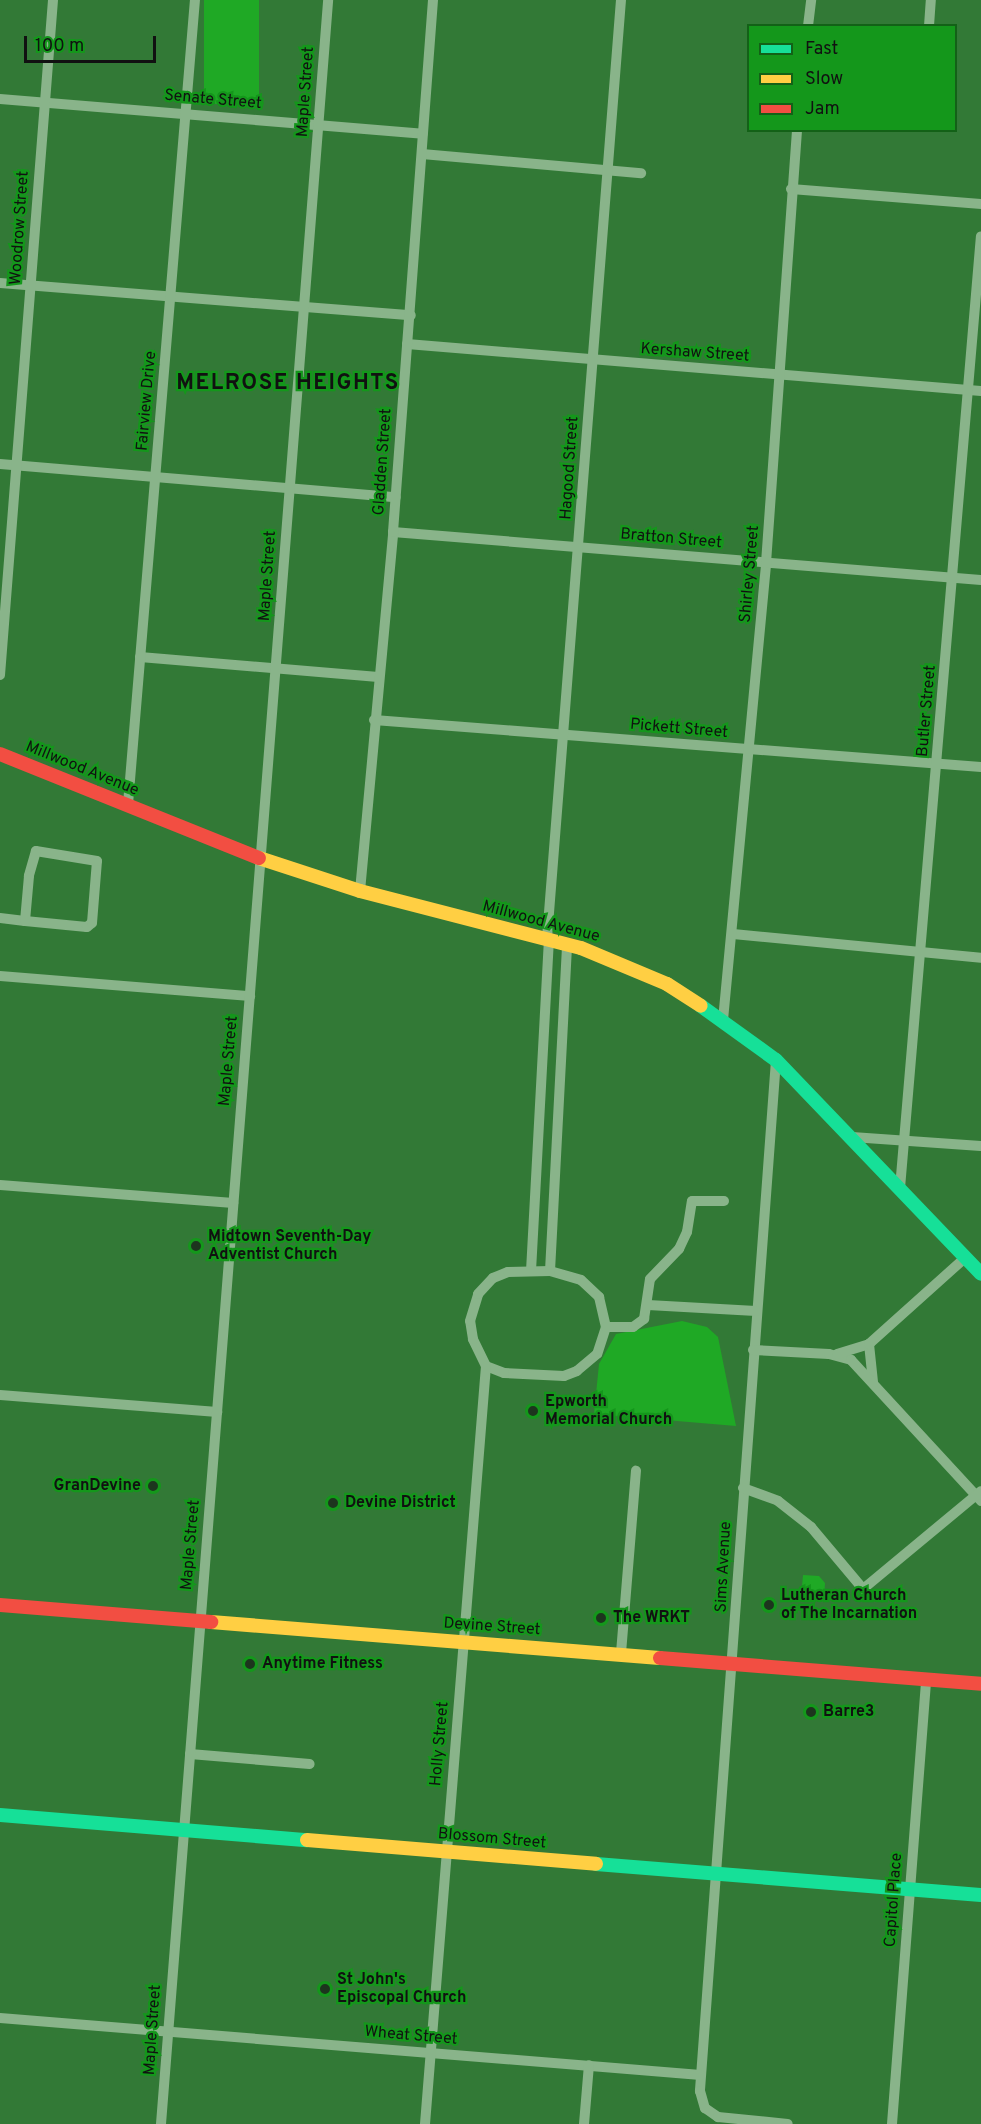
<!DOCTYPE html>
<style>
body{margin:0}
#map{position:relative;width:981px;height:2124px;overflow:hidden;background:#327936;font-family:Overpass,sans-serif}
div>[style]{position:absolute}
.green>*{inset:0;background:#1fa925;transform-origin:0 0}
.street>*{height:10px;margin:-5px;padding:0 5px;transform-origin:5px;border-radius:5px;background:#89b48a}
.fast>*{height:14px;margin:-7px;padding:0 7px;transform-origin:7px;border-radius:7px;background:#16e098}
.slow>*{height:14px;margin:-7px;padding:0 7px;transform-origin:7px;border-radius:7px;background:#ffcf43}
.jam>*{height:14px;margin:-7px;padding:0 7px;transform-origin:7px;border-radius:7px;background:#f24e42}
.dots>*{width:16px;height:16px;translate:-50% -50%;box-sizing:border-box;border:3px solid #14971b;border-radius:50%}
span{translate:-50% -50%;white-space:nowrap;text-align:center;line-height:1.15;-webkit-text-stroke:4.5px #14971b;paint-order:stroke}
.street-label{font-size:16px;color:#111}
.poi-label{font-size:16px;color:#111;font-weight:700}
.left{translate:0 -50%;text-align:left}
.right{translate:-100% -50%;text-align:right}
.district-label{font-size:22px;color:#111;font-weight:700;letter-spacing:1.5px}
.legend{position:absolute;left:747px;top:24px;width:210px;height:108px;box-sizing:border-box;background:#14971b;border:2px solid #136117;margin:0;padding:8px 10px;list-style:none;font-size:18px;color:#111}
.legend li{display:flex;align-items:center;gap:12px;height:30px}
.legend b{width:30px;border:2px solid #136117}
.scale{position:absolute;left:24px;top:36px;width:132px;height:27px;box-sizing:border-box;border:3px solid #111;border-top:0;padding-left:8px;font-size:18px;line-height:21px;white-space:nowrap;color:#111;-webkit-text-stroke:4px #14971b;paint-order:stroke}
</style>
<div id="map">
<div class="green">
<div style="left:204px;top:0;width:55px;height:104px"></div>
<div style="clip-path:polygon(682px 1321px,707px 1327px,718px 1337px,736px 1426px,594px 1414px,599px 1364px,616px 1334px)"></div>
<div style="clip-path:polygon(803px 1575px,819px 1576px,825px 1583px,824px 1599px,801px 1598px)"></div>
</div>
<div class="street">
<div style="left:808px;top:26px;width:26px;rotate:-83deg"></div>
<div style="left:929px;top:26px;width:26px;rotate:-86deg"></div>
<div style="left:0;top:99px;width:424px;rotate:4.7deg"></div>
<div style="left:422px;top:154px;width:220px;rotate:5deg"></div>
<div style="left:791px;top:189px;width:191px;rotate:4.5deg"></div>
<div style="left:0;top:283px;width:412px;rotate:4.5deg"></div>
<div style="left:407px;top:344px;width:576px;rotate:4.68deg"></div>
<div style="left:0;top:464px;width:397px;rotate:4.8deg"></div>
<div style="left:393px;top:532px;width:590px;rotate:4.67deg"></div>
<div style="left:140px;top:657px;width:239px;rotate:4.8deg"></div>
<div style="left:0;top:675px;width:677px;rotate:-85.51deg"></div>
<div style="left:374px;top:720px;width:609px;rotate:4.43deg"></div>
<div style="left:128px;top:804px;width:807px;rotate:-85.24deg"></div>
<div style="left:360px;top:891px;width:361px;rotate:-84.7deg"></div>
<div style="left:393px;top:532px;width:534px;rotate:-85.7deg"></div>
<div style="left:0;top:918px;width:25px;rotate:7deg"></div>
<div style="left:25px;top:921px;width:62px;rotate:5.5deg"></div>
<div style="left:87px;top:927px;width:6px;rotate:-39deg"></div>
<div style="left:92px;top:923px;width:62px;rotate:-85.4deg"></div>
<div style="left:97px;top:861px;width:62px;rotate:-170.7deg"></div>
<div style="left:36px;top:851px;width:26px;rotate:106deg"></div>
<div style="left:29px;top:876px;width:45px;rotate:95.1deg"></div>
<div style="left:733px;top:934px;width:249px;rotate:5.5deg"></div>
<div style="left:547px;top:938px;width:941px;rotate:-85.49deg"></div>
<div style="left:0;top:976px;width:251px;rotate:4.6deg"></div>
<div style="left:723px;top:1020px;width:459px;rotate:-84.6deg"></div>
<div style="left:766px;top:563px;width:434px;rotate:-85.9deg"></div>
<div style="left:776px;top:1060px;width:1034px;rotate:94.22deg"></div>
<div style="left:700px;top:2091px;width:18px;rotate:74deg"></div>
<div style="left:705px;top:2108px;width:16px;rotate:35deg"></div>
<div style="left:718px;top:2117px;width:70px;rotate:5.7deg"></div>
<div style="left:852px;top:1137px;width:129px;rotate:4deg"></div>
<div style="left:0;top:1185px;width:234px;rotate:4.4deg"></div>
<div style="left:900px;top:1188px;width:955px;rotate:-85.14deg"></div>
<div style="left:531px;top:1271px;width:332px;rotate:-86.9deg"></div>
<div style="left:550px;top:1271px;width:32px;rotate:16deg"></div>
<div style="left:581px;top:1280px;width:25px;rotate:43deg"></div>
<div style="left:599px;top:1297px;width:31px;rotate:77deg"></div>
<div style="left:606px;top:1327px;width:28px;rotate:108deg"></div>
<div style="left:597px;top:1354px;width:26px;rotate:140deg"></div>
<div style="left:577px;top:1371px;width:14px;rotate:159deg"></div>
<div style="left:564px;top:1376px;width:60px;rotate:-177.1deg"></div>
<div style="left:504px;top:1373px;width:19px;rotate:-159deg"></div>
<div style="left:486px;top:1366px;width:30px;rotate:-116deg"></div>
<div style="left:473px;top:1339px;width:18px;rotate:-99deg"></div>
<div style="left:470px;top:1321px;width:28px;rotate:-73deg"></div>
<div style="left:478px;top:1294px;width:22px;rotate:-47deg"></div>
<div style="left:493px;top:1278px;width:16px;rotate:-22deg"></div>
<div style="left:508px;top:1272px;width:42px;rotate:-1.4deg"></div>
<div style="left:550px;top:1271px;width:326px;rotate:-87deg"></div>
<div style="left:648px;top:1305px;width:108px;rotate:3.2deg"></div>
<div style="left:606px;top:1327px;width:27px"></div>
<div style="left:633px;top:1327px;width:14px;rotate:-36deg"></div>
<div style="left:644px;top:1319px;width:40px;rotate:-81.5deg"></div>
<div style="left:650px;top:1279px;width:42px;rotate:-46deg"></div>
<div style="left:679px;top:1249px;width:19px;rotate:-65deg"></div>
<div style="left:687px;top:1232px;width:31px;rotate:-81deg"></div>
<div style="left:692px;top:1201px;width:32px"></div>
<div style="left:869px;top:1344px;width:39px;rotate:84deg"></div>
<div style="left:753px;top:1350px;width:76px;rotate:3deg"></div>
<div style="left:829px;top:1354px;width:23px;rotate:15deg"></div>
<div style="left:851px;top:1360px;width:192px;rotate:47.3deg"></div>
<div style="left:837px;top:1354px;width:34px;rotate:-17deg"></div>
<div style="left:869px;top:1344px;width:130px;rotate:-41.9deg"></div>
<div style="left:0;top:1395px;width:218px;rotate:4.5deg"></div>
<div style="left:743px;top:1488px;width:37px;rotate:20deg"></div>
<div style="left:778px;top:1501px;width:42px;rotate:38.2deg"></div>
<div style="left:811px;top:1527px;width:81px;rotate:50deg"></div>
<div style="left:863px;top:1589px;width:153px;rotate:-39.7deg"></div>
<div style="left:621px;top:1653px;width:183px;rotate:-85.3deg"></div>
<div style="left:190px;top:1754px;width:120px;rotate:4.8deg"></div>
<div style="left:0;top:2018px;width:703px;rotate:4.65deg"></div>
<div style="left:161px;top:2124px;width:2131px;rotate:-85.5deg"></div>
<div style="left:425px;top:2124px;width:760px;rotate:-85.4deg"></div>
<div style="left:584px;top:2124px;width:59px;rotate:-85.2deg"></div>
<div style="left:892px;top:2124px;width:446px;rotate:-85.6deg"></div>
</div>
<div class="fast">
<div style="left:701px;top:1006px;width:92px;rotate:35.8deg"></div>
<div style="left:776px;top:1060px;width:296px;rotate:46.2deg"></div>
<div style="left:0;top:1815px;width:308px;rotate:4.7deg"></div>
<div style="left:596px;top:1864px;width:386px;rotate:4.6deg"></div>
</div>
<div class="slow">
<div style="left:259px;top:858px;width:106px;rotate:18.1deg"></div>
<div style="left:360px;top:891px;width:228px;rotate:14.5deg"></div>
<div style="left:581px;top:948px;width:93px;rotate:22.7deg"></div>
<div style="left:667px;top:984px;width:40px;rotate:32.9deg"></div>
<div style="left:211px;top:1622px;width:450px;rotate:4.6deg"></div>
<div style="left:307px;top:1840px;width:290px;rotate:4.7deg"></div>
</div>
<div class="jam">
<div style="left:0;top:754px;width:279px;rotate:21.9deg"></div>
<div style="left:0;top:1605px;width:212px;rotate:4.6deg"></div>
<div style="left:660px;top:1658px;width:322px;rotate:4.6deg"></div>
</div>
<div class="dots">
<div style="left:196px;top:1246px;background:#1d351e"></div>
<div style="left:533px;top:1411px;background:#1d351e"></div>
<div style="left:153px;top:1486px;background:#1d351e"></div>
<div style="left:333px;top:1503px;background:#1d351e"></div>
<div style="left:769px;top:1605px;background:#1d351e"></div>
<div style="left:601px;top:1618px;background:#1d351e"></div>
<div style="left:250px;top:1664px;background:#1d351e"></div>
<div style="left:811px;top:1712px;background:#1d351e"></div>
<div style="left:325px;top:1989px;background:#1d351e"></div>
</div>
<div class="street-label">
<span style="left:306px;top:92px;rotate:-86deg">Maple Street</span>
<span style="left:213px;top:100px;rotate:5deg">Senate Street</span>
<span style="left:20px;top:228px;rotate:-86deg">Woodrow Street</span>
<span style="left:695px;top:353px;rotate:4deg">Kershaw Street</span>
<span style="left:147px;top:401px;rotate:-85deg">Fairview Drive</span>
<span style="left:383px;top:462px;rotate:-86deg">Gladden Street</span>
<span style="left:570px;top:468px;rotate:-86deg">Hagood Street</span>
<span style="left:671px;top:539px;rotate:5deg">Bratton Street</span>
<span style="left:750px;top:574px;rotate:-85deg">Shirley Street</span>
<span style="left:268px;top:576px;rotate:-86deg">Maple Street</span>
<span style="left:927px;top:711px;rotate:-85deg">Butler Street</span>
<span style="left:679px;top:729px;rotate:5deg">Pickett Street</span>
<span style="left:82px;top:769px;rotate:22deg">Millwood Avenue</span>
<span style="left:541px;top:922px;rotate:15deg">Millwood Avenue</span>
<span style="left:229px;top:1061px;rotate:-85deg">Maple Street</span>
<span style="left:191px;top:1545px;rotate:-85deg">Maple Street</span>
<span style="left:724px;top:1567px;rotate:-87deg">Sims Avenue</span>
<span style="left:492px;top:1627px;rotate:4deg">Devine Street</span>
<span style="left:440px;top:1744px;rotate:-85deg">Holly Street</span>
<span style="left:492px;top:1839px;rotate:5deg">Blossom Street</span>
<span style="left:894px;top:1900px;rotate:-86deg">Capitol Place</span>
<span style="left:153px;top:2030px;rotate:-86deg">Maple Street</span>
<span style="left:411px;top:2036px;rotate:5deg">Wheat Street</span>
</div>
<div class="poi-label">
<span class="left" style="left:208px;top:1246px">Midtown Seventh-Day<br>Adventist Church</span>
<span class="left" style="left:545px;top:1411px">Epworth<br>Memorial Church</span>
<span class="right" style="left:141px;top:1486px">GranDevine</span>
<span class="left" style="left:345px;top:1503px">Devine District</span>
<span class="left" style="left:781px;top:1605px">Lutheran Church<br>of The Incarnation</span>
<span class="left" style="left:613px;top:1618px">The WRKT</span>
<span class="left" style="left:262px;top:1664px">Anytime Fitness</span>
<span class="left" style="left:823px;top:1712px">Barre3</span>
<span class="left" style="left:337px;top:1989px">St John's<br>Episcopal Church</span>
</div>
<div class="district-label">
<span style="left:288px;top:384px">MELROSE HEIGHTS</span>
</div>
<ul class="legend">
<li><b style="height:8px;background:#16e098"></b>Fast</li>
<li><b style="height:8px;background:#ffcf43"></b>Slow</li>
<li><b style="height:8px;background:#f24e42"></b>Jam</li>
</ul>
<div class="scale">100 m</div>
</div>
